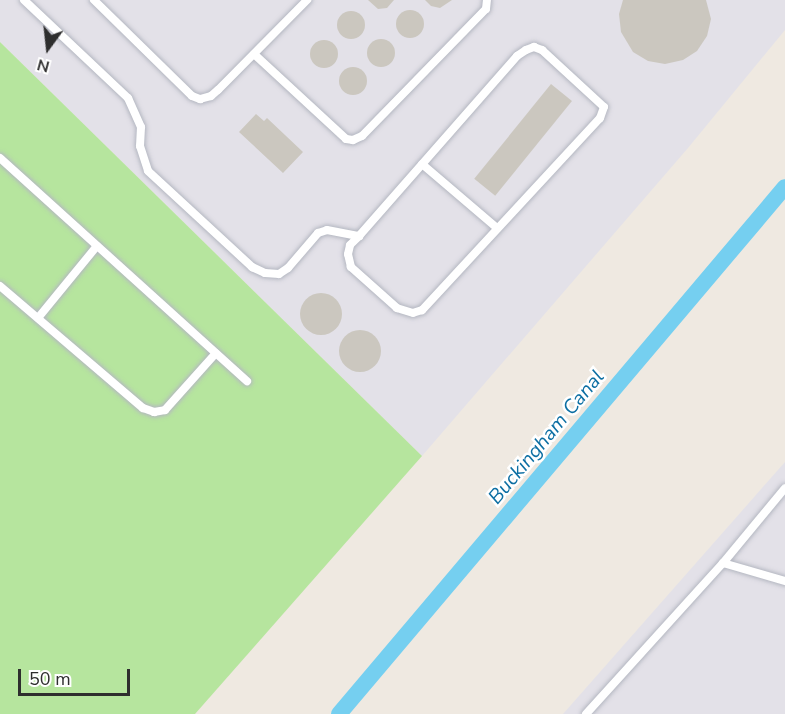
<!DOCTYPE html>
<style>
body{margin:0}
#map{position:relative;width:785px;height:714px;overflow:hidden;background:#efe9e1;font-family:"Nunito Sans",sans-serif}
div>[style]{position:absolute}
.industrial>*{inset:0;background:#e3e1e8}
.green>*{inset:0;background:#b6e59e}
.canal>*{height:16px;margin:-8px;padding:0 8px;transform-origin:8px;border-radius:8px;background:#75cff0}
.building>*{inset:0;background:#cbc7bf;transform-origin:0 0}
.round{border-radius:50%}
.roads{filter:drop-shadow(0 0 2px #b4b7c1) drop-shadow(0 0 2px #b4b7c1)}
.service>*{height:8px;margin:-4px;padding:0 4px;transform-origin:4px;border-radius:4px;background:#fff}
span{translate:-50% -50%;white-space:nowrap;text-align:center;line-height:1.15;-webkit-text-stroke:5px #fff;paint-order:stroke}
.water-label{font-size:20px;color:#0d6fa3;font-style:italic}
.north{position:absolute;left:18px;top:18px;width:60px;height:60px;-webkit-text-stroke:4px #fff;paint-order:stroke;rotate:195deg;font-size:16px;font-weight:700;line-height:24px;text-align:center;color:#2e2e2e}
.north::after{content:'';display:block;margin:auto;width:21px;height:27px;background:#2e2e2e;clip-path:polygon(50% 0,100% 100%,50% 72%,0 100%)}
.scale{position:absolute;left:18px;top:669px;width:112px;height:27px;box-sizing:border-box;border:3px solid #2e2e2e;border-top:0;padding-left:8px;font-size:18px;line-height:21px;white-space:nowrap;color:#2e2e2e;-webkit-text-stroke:4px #fff;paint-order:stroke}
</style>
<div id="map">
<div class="industrial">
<div style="clip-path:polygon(0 0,785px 0,785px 30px,688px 148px,422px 456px,0 42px)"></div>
<div style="clip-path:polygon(785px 462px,785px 714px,563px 714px)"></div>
</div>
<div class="green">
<div style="clip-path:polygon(0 42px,422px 456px,195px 714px,0 714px)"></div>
</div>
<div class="canal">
<div style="left:339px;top:714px;width:690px;rotate:-49.76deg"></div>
</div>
<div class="building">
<div style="clip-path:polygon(368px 0,394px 0,387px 8px,378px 9px)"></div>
<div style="clip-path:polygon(425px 0,452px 0,440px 8px,431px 6px)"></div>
<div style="clip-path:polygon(623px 0,706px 0,711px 19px,707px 36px,697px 51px,683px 60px,665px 64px,648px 61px,633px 52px,621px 32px,619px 14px)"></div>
<div class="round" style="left:396px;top:10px;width:28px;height:28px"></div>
<div class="round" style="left:337px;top:11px;width:28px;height:28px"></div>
<div class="round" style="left:367px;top:39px;width:28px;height:28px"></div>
<div class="round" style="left:310px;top:40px;width:28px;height:28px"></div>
<div class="round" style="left:339px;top:67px;width:28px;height:28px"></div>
<div style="left:551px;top:84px;width:27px;height:122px;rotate:39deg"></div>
<div style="clip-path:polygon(256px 114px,264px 121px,267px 118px,303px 152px,283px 173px,239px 132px)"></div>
<div class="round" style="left:300px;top:293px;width:42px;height:42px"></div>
<div class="round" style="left:339px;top:330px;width:42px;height:42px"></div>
</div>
<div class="roads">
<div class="service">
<div style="left:24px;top:0;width:143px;rotate:43.3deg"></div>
<div style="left:128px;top:98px;width:32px;rotate:66deg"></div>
<div style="left:141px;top:127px;width:19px;rotate:93deg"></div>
<div style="left:140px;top:146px;width:26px;rotate:72deg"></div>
<div style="left:148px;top:171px;width:142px;rotate:42.7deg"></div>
<div style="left:252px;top:267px;width:14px;rotate:25deg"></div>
<div style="left:265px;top:273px;width:14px;rotate:4deg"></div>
<div style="left:279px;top:274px;width:11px;rotate:-34deg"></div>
<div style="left:288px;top:268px;width:46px;rotate:-49.4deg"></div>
<div style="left:318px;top:233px;width:9px;rotate:-18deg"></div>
<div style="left:327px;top:230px;width:33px;rotate:11deg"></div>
<div style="left:359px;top:236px;width:240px;rotate:-48.7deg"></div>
<div style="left:517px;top:56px;width:11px;rotate:-34deg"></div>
<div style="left:526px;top:50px;width:9px;rotate:-21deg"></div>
<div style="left:534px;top:47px;width:9px;rotate:21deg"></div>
<div style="left:542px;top:50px;width:84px;rotate:42.6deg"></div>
<div style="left:604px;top:107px;width:12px;rotate:110deg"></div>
<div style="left:600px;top:118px;width:262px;rotate:132.8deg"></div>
<div style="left:422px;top:310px;width:9px;rotate:162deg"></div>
<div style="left:413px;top:313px;width:17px;rotate:-163deg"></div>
<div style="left:397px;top:308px;width:62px;rotate:-138.3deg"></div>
<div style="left:351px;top:267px;width:13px;rotate:-103deg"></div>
<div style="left:348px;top:254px;width:9px;rotate:-77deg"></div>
<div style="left:350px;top:245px;width:13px;rotate:-45deg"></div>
<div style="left:94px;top:0;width:137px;rotate:44.4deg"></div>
<div style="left:192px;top:96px;width:9px;rotate:21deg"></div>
<div style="left:200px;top:99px;width:11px;rotate:-15deg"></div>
<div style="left:211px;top:96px;width:9px;rotate:-41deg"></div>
<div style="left:218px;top:90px;width:127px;rotate:-45.3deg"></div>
<div style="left:254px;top:54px;width:125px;rotate:42.7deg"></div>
<div style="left:346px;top:139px;width:7px;rotate:8deg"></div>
<div style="left:353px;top:140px;width:10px;rotate:-24deg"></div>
<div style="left:362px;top:136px;width:177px;rotate:-45.7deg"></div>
<div style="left:486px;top:9px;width:9px;rotate:-84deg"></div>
<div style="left:0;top:158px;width:333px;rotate:42.1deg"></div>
<div style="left:422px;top:164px;width:99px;rotate:40.5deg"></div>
<div style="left:0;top:286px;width:188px;rotate:40.5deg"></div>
<div style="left:143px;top:408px;width:12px;rotate:20deg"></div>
<div style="left:154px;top:412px;width:11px;rotate:-10deg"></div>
<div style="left:165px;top:410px;width:76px;rotate:-48.2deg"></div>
<div style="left:38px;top:318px;width:93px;rotate:-50.7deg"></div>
<div style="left:723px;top:563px;width:97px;rotate:-50.4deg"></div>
<div style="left:586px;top:714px;width:204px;rotate:-47.8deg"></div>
<div style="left:723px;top:563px;width:65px;rotate:16.2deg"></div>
</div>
</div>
<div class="water-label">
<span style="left:546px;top:437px;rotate:-50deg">Buckingham Canal</span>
</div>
<div class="north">N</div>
<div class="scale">50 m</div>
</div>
